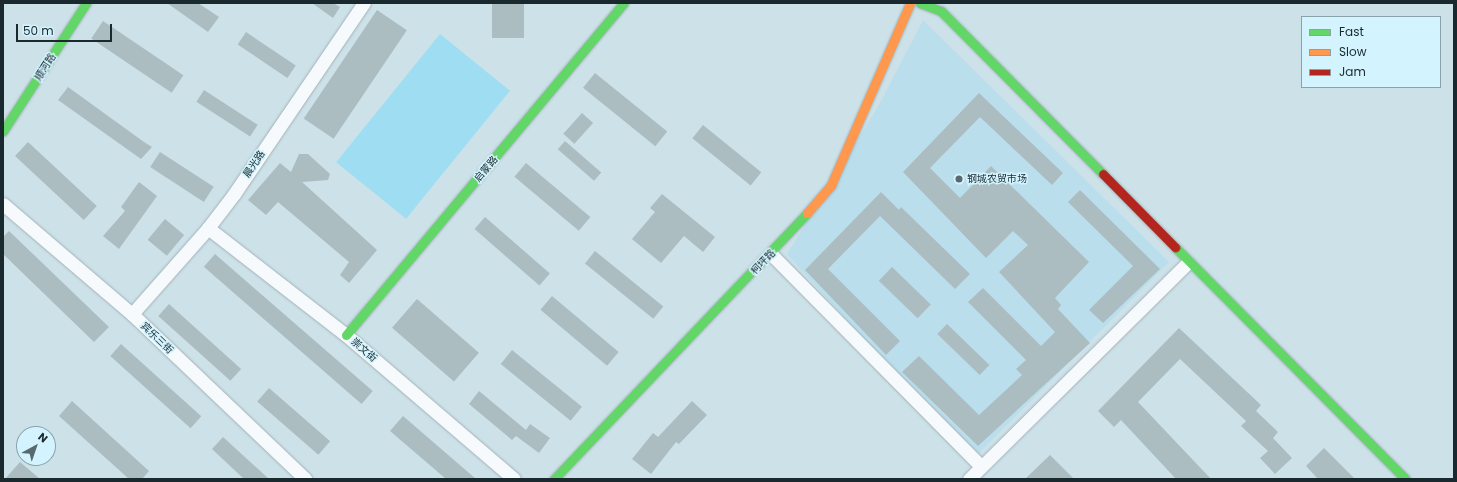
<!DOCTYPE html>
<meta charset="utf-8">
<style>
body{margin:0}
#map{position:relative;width:1457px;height:482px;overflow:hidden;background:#cce1e8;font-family:Poppins,"Noto Sans SC",sans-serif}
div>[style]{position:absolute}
.built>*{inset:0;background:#badeeb}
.green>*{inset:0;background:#9fdef2;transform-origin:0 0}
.building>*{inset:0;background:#acbdc2;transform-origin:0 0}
.roads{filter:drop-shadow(0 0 1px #a2b2b8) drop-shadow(0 0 1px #a2b2b8)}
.street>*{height:13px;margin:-6.5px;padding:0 6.5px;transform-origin:6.5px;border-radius:6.5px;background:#f7fafc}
.fast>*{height:9px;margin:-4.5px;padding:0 4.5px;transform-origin:4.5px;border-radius:4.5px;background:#63d668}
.slow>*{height:9px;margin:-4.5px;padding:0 4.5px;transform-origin:4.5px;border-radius:4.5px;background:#ff974d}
.jam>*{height:9px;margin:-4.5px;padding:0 4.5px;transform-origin:4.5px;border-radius:4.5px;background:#b3261e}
.dots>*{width:11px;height:11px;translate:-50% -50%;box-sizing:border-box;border:2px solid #d3f3fe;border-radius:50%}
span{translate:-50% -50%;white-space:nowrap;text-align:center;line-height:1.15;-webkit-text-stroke:3px #d3f3fe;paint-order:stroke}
.street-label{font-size:10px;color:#19292e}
.poi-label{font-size:10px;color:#19292e}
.left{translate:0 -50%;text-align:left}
.frame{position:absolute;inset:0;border:4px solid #19292e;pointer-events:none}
.legend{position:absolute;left:1301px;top:16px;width:140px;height:72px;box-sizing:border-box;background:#d3f3fe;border:1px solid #89a2ab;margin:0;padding:5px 7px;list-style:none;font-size:12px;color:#19292e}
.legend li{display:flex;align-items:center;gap:8px;height:20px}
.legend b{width:20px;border:1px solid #89a2ab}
.north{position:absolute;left:16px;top:426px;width:40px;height:40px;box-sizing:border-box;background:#d3f3fe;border:1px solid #89a2ab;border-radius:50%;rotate:40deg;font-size:11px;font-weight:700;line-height:16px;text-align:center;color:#19292e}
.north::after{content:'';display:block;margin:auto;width:14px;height:18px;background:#58696f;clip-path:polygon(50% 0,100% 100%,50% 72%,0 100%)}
.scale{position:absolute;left:16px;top:24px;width:96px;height:18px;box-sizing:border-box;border:2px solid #19292e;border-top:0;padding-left:5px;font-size:12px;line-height:14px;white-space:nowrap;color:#19292e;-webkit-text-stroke:3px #d3f3fe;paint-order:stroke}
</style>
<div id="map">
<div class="built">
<div style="clip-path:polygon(923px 20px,1169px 262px,973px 459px,787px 254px,879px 105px)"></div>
</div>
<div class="green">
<div style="left:440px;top:34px;width:90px;height:165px;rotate:39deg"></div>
</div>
<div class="building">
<div style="clip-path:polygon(167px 3px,198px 3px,219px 17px,208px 32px)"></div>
<div style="clip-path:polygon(312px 3px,333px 3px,340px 7px,333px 18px)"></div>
<div style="left:492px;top:3px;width:32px;height:35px"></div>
<div style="left:377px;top:10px;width:36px;height:131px;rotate:34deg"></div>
<div style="left:103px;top:21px;width:97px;height:21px;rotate:34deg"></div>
<div style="left:246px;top:32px;width:60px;height:15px;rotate:34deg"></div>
<div style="left:595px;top:73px;width:93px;height:19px;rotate:39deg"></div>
<div style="clip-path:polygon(68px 87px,144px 142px,152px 147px,141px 159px,58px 100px)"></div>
<div style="left:204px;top:90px;width:64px;height:14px;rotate:33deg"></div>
<div style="clip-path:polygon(979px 93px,1063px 173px,1052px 185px,980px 117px,930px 168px,960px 198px,991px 166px,1089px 262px,1055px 298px,1061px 305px,1058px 309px,1090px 343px,978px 446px,902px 372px,919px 356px,979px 415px,1022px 375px,1016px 369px,1026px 360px,968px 302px,983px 288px,1041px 346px,1055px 332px,999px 272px,1028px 245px,1013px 231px,986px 258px,903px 172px)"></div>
<div style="left:582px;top:113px;width:15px;height:28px;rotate:42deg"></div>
<div style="left:703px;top:125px;width:75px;height:17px;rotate:39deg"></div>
<div style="left:565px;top:141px;width:48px;height:11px;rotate:41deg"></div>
<div style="left:28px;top:142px;width:94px;height:19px;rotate:43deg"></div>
<div style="left:160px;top:152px;width:64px;height:18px;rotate:33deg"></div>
<div style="clip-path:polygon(299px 154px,308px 154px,330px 174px,328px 180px,302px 182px,377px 250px,349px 283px,340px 275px,349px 262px,278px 202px,266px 215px,248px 200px,280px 163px,291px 172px)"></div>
<div style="left:526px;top:163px;width:84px;height:18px;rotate:40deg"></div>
<div style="clip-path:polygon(139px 182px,157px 196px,119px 249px,103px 236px,125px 211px,121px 207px)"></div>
<div style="clip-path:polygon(1080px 190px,1160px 269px,1103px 323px,1089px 310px,1133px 266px,1068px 202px)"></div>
<div style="clip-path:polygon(881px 192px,899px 210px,901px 207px,970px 274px,955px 289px,880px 216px,828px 269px,900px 341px,886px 355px,805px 270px)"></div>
<div style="clip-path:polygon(662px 194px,715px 237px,703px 252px,684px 236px,661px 263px,632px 239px,655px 212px,650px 208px)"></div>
<div style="left:485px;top:217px;width:86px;height:16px;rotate:41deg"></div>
<div style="left:165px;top:219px;width:25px;height:27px;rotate:40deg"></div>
<div style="clip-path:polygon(9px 231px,109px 327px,94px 342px,3px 254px,3px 237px)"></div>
<div style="left:595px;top:251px;width:88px;height:16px;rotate:39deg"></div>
<div style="left:215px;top:254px;width:209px;height:17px;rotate:41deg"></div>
<div style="left:892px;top:267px;width:54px;height:19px;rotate:44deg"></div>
<div style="left:552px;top:296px;width:87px;height:18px;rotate:40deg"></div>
<div style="left:417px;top:299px;width:82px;height:38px;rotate:41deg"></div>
<div style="left:169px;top:304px;width:97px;height:16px;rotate:42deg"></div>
<div style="left:947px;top:324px;width:59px;height:14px;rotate:44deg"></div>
<div style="clip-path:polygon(1179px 328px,1261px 405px,1256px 411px,1278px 432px,1273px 438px,1292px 458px,1275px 474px,1260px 458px,1268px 451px,1241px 426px,1246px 421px,1180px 359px,1138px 402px,1211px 479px,1176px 479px,1121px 420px,1114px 427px,1098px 411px)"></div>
<div style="left:121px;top:344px;width:108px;height:16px;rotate:42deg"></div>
<div style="left:512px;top:350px;width:90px;height:18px;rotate:39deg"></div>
<div style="left:269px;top:388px;width:81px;height:18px;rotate:41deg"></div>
<div style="clip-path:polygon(479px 391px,526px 430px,530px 424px,550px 438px,539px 453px,516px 436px,512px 440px,469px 404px)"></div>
<div style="clip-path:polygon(72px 401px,149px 471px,142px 479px,129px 479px,59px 416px)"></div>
<div style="clip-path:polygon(692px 401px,707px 415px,679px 444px,676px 442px,651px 474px,632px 459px,653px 433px,658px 437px)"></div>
<div style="clip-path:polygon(403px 416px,476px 479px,446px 479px,390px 431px)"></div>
<div style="clip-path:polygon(223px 437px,269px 479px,244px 479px,212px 449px)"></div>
<div style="clip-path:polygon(1324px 448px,1355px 479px,1318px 479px,1306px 466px)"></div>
<div style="clip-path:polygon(1050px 455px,1074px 479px,1025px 479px)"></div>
<div style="clip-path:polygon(20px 462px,40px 479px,5px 479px)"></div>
</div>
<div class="roads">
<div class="street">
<div style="left:3px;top:204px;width:170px;rotate:40.5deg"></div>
<div style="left:132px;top:314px;width:239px;rotate:43.6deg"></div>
<div style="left:208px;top:228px;width:175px;rotate:37.8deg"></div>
<div style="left:346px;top:335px;width:221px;rotate:40.6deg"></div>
<div style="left:771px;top:254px;width:298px;rotate:45.3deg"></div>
<div style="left:132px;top:314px;width:115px;rotate:-48.5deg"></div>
<div style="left:208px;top:228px;width:43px;rotate:-52.6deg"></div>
<div style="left:234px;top:194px;width:231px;rotate:-55.8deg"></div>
<div style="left:969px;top:479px;width:307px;rotate:-44.7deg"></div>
</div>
<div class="fast">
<div style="left:920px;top:3px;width:22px;rotate:21deg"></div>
<div style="left:941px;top:11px;width:230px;rotate:45.2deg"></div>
<div style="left:3px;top:131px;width:153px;rotate:-57deg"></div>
<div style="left:1175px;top:247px;width:327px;rotate:45.2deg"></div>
<div style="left:346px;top:335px;width:433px;rotate:-50.1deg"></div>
<div style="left:554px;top:479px;width:367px;rotate:-46.4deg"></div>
</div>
<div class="slow">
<div style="left:807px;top:213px;width:37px;rotate:-49deg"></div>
<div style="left:831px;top:185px;width:198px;rotate:-66.5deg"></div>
</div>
<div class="jam">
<div style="left:1103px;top:174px;width:103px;rotate:45.4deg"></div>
</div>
</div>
<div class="dots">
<div style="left:959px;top:179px;background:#58696f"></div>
</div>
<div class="street-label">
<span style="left:45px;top:67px;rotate:-57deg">顺河路</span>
<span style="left:254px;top:164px;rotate:-56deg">晨光路</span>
<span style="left:486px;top:169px;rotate:-50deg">启蒙路</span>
<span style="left:763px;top:262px;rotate:-46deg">柯坪路</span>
<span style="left:157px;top:338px;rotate:44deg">宾乐三街</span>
<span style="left:364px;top:350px;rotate:41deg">崇文街</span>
</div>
<div class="poi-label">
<span class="left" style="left:967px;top:179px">钢城农贸市场</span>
</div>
<div class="frame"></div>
<ul class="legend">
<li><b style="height:5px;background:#63d668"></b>Fast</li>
<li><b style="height:5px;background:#ff974d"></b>Slow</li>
<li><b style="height:5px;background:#b3261e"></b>Jam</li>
</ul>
<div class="north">N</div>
<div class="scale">50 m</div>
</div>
